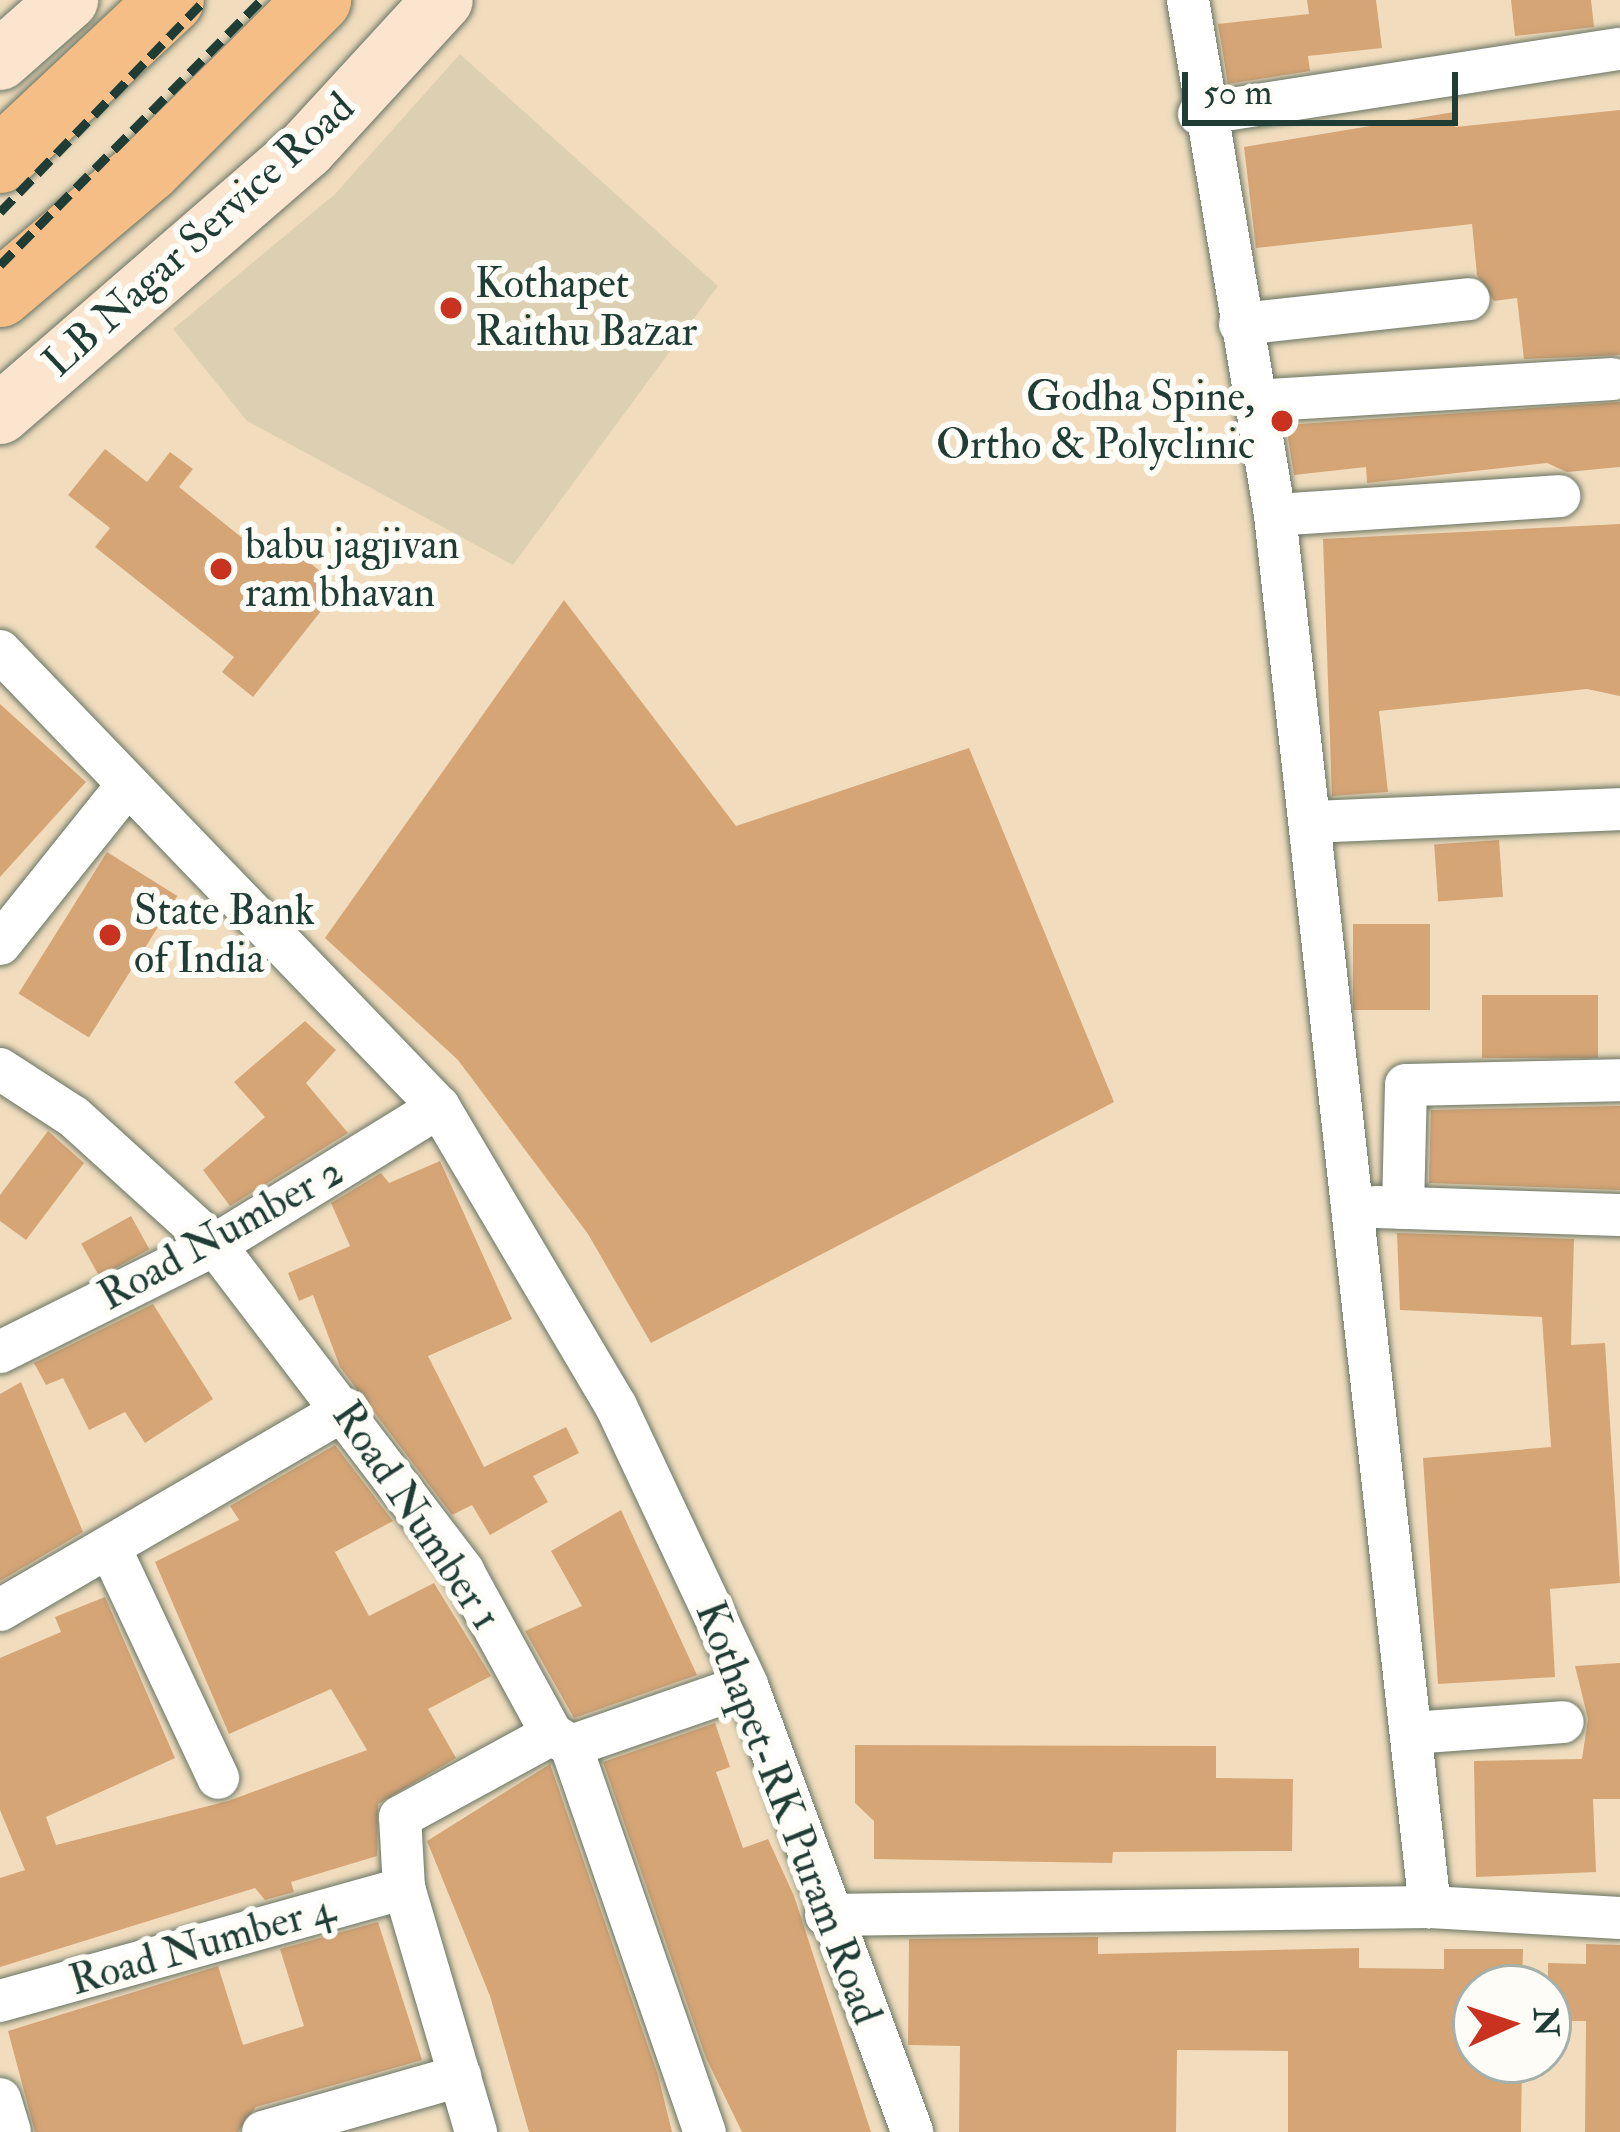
<!DOCTYPE html>
<style>
body{margin:0}
#map{position:relative;width:1620px;height:2132px;overflow:hidden;background:#f1ddbe;font-family:"IM FELL Double Pica",serif}
div>[style]{position:absolute}
.built>*{inset:0;background:#ddd0b2}
.building>*{inset:0;background:#d6a576;transform-origin:0 0}
.roads{filter:drop-shadow(0 0 3px #687564) drop-shadow(0 0 3px #687564)}
.street>*{height:42px;margin:-21px;padding:0 21px;transform-origin:21px;border-radius:21px;background:#fff}
.secondary>*{height:60px;margin:-30px;padding:0 30px;transform-origin:30px;border-radius:30px;background:#fbe5cf}
.highway>*{height:66px;margin:-33px;padding:0 33px;transform-origin:33px;border-radius:33px;background:#f6be87}
.rail>*{height:9px;margin-top:-4.5px;transform-origin:0;background:repeating-linear-gradient(90deg,#1f3d34 0 18px,transparent 0 27px)}
.dots>*{width:33px;height:33px;translate:-50% -50%;box-sizing:border-box;border:6px solid #fdfcf7;border-radius:50%}
span{translate:-50% -50%;white-space:nowrap;text-align:center;line-height:1.15;-webkit-text-stroke:12px #fdfcf7;paint-order:stroke}
.street-label{font-size:42px;color:#1f3d34}
.poi-label{font-size:42px;color:#1f3d34}
.left{translate:0 -50%;text-align:left}
.right{translate:-100% -50%;text-align:right}
.north{position:absolute;left:1452px;top:1964px;width:120px;height:120px;box-sizing:border-box;background:#fdfcf7;border:3px solid #a4b0a9;border-radius:50%;rotate:87deg;font-size:33px;font-weight:700;line-height:48px;text-align:center;color:#1f3d34}
.north::after{content:'';display:block;margin:auto;width:42px;height:54px;background:#c8321e;clip-path:polygon(50% 0,100% 100%,50% 72%,0 100%)}
.scale{position:absolute;left:1182px;top:72px;width:276px;height:54px;box-sizing:border-box;border:6px solid #1f3d34;border-top:0;padding-left:15px;font-size:36px;line-height:42px;white-space:nowrap;color:#1f3d34;-webkit-text-stroke:9px #fdfcf7;paint-order:stroke}
</style>
<div id="map">
<div class="built">
<div style="clip-path:polygon(460px 54px,718px 286px,513px 565px,247px 421px,173px 329px,335px 194px)"></div>
</div>
<div class="building">
<div style="clip-path:polygon(1307px 0,1376px 0,1382px 48px,1308px 56px,1310px 71px,1228px 84px,1218px 24px,1309px 14px)"></div>
<div style="clip-path:polygon(1511px 0,1591px 0,1594px 27px,1515px 36px)"></div>
<div style="clip-path:polygon(1620px 110px,1620px 355px,1524px 359px,1517px 298px,1494px 301px,1477px 275px,1472px 224px,1256px 248px,1244px 147px,1454px 112px,1455px 127px)"></div>
<div style="clip-path:polygon(1620px 402px,1620px 467px,1567px 472px,1547px 463px,1367px 483px,1366px 467px,1294px 475px,1286px 425px)"></div>
<div style="clip-path:polygon(105px 449px,147px 482px,170px 452px,193px 469px,179px 487px,266px 557px,280px 539px,340px 587px,253px 697px,222px 672px,234px 657px,95px 547px,110px 528px,68px 495px)"></div>
<div style="clip-path:polygon(1620px 524px,1620px 696px,1587px 689px,1379px 711px,1388px 792px,1332px 796px,1323px 539px)"></div>
<div style="clip-path:polygon(564px 600px,736px 826px,969px 748px,1114px 1102px,651px 1343px,588px 1234px,458px 1060px,325px 938px)"></div>
<div style="clip-path:polygon(0 704px,86px 782px,0 877px)"></div>
<div style="left:1499px;top:840px;width:57px;height:65px;rotate:86deg"></div>
<div style="left:107px;top:852px;width:83px;height:167px;rotate:32deg"></div>
<div style="left:1353px;top:924px;width:77px;height:86px"></div>
<div style="left:1482px;top:995px;width:116px;height:63px"></div>
<div style="clip-path:polygon(305px 1021px,336px 1050px,306px 1083px,348px 1133px,230px 1206px,203px 1170px,265px 1117px,234px 1082px)"></div>
<div style="clip-path:polygon(1620px 1106px,1620px 1190px,1429px 1183px,1431px 1110px)"></div>
<div style="clip-path:polygon(48px 1131px,84px 1163px,26px 1240px,0 1221px,0 1195px)"></div>
<div style="clip-path:polygon(440px 1161px,512px 1319px,428px 1356px,484px 1467px,566px 1427px,579px 1453px,533px 1476px,548px 1502px,490px 1535px,472px 1505px,452px 1515px,340px 1367px,313px 1295px,299px 1301px,288px 1273px,350px 1246px,331px 1203px,381px 1173px,389px 1183px)"></div>
<div style="left:131px;top:1216px;width:38px;height:57px;rotate:61deg"></div>
<div style="clip-path:polygon(1397px 1233px,1574px 1239px,1571px 1345px,1605px 1343px,1620px 1583px,1550px 1589px,1555px 1677px,1438px 1684px,1423px 1458px,1551px 1447px,1542px 1317px,1400px 1310px)"></div>
<div style="clip-path:polygon(153px 1304px,213px 1399px,145px 1443px,125px 1412px,89px 1430px,63px 1378px,46px 1385px,34px 1363px)"></div>
<div style="clip-path:polygon(21px 1382px,83px 1532px,0 1581px,0 1394px)"></div>
<div style="clip-path:polygon(335px 1445px,393px 1521px,335px 1552px,369px 1616px,434px 1583px,491px 1676px,428px 1709px,456px 1758px,378px 1804px,377px 1856px,291px 1882px,294px 1892px,265px 1900px,255px 1888px,0 1967px,0 1878px,25px 1870px,0 1810px,0 1658px,61px 1632px,55px 1617px,105px 1597px,175px 1758px,46px 1817px,56px 1845px,228px 1801px,367px 1750px,331px 1689px,229px 1734px,155px 1562px,239px 1520px,230px 1506px)"></div>
<div style="clip-path:polygon(621px 1510px,697px 1675px,574px 1718px,525px 1631px,582px 1606px,551px 1551px)"></div>
<div style="clip-path:polygon(1620px 1663px,1620px 1799px,1593px 1799px,1596px 1872px,1476px 1877px,1474px 1761px,1582px 1759px,1588px 1719px,1575px 1666px)"></div>
<div style="clip-path:polygon(715px 1723px,730px 1767px,716px 1772px,743px 1848px,768px 1839px,794px 1896px,871px 2132px,742px 2132px,706px 2058px,603px 1762px)"></div>
<div style="clip-path:polygon(855px 1745px,1216px 1746px,1216px 1778px,1293px 1779px,1292px 1851px,1113px 1852px,1112px 1863px,874px 1859px,874px 1821px,855px 1803px)"></div>
<div style="clip-path:polygon(550px 1764px,658px 2075px,672px 2132px,529px 2132px,490px 1996px,427px 1841px)"></div>
<div style="clip-path:polygon(378px 1922px,422px 2060px,256px 2107px,238px 2132px,35px 2132px,8px 2031px,218px 1966px,243px 2045px,304px 2026px,280px 1949px)"></div>
<div style="clip-path:polygon(1098px 1937px,1098px 1954px,1359px 1948px,1359px 1968px,1444px 1969px,1444px 1949px,1523px 1949px,1522px 1988px,1476px 1988px,1476px 2060px,1522px 2060px,1521px 2132px,1288px 2132px,1288px 2051px,1177px 2050px,1176px 2132px,959px 2132px,960px 2046px,908px 2045px,909px 1939px)"></div>
<div style="clip-path:polygon(1586px 1944px,1620px 1945px,1620px 2132px,1585px 2132px,1586px 2021px,1548px 2021px,1548px 1963px,1586px 1964px)"></div>
</div>
<div class="roads">
<div class="street">
<div style="left:1188px;top:0;width:522px;rotate:80.41deg"></div>
<div style="left:1275px;top:515px;width:1401px;rotate:83.65deg"></div>
<div style="left:1199px;top:114px;width:426px;rotate:-8.8deg"></div>
<div style="left:1240px;top:324px;width:230px;rotate:-6.2deg"></div>
<div style="left:1254px;top:401px;width:359px;rotate:-3.5deg"></div>
<div style="left:1275px;top:515px;width:285px;rotate:-3.8deg"></div>
<div style="left:0;top:651px;width:633px;rotate:46.09deg"></div>
<div style="left:439px;top:1107px;width:347px;rotate:59.4deg"></div>
<div style="left:616px;top:1406px;width:308px;rotate:64.8deg"></div>
<div style="left:747px;top:1685px;width:476px;rotate:69.7deg"></div>
<div style="left:1311px;top:822px;width:309px;rotate:-2.4deg"></div>
<div style="left:0;top:944px;width:198px;rotate:-51.3deg"></div>
<div style="left:0;top:1069px;width:88px;rotate:33deg"></div>
<div style="left:74px;top:1117px;width:190px;rotate:42.2deg"></div>
<div style="left:215px;top:1245px;width:410px;rotate:52.7deg"></div>
<div style="left:463px;top:1571px;width:186px;rotate:61.4deg"></div>
<div style="left:552px;top:1734px;width:22px;rotate:32deg"></div>
<div style="left:571px;top:1746px;width:409px;rotate:70.9deg"></div>
<div style="left:1375px;top:1207px;width:245px;rotate:1.9deg"></div>
<div style="left:1403px;top:1208px;width:123px;rotate:-88.6deg"></div>
<div style="left:1406px;top:1085px;width:214px;rotate:-1.3deg"></div>
<div style="left:0;top:1352px;width:240px;rotate:-26.5deg"></div>
<div style="left:215px;top:1245px;width:263px;rotate:-31.6deg"></div>
<div style="left:110px;top:1548px;width:254px;rotate:64.8deg"></div>
<div style="left:0;top:1610px;width:400px;rotate:-30.2deg"></div>
<div style="left:1411px;top:1733px;width:152px;rotate:-4.1deg"></div>
<div style="left:571px;top:1746px;width:186px;rotate:-19.1deg"></div>
<div style="left:826px;top:1915px;width:604px;rotate:-0.76deg"></div>
<div style="left:1430px;top:1907px;width:190px;rotate:3.3deg"></div>
<div style="left:0;top:2001px;width:420px;rotate:-15.6deg"></div>
<div style="left:0;top:2099px;width:34px;rotate:73deg"></div>
<div style="left:263px;top:2132px;width:205px;rotate:-15.9deg"></div>
<div style="left:476px;top:2132px;width:254px;rotate:-106.4deg"></div>
<div style="left:404px;top:1888px;width:71px;rotate:-93.2deg"></div>
<div style="left:400px;top:1817px;width:173px;rotate:-28.6deg"></div>
</div>
<div class="secondary">
<div style="left:0;top:60px;width:91px;rotate:-41.4deg"></div>
<div style="left:0;top:414px;width:405px;rotate:-40.9deg"></div>
<div style="left:306px;top:149px;width:202px;rotate:-47.4deg"></div>
</div>
<div class="highway">
<div style="left:0;top:160px;width:234px;rotate:-43.1deg"></div>
<div style="left:0;top:294px;width:194px;rotate:-40.2deg"></div>
<div style="left:148px;top:169px;width:240px;rotate:-44.8deg"></div>
</div>
</div>
<div class="rail">
<div style="left:0;top:212px;width:295px;rotate:-46deg"></div>
<div style="left:0;top:265px;width:372px;rotate:-45.4deg"></div>
</div>
<div class="dots">
<div style="left:451px;top:308px;background:#c8321e"></div>
<div style="left:1282px;top:421px;background:#c8321e"></div>
<div style="left:221px;top:569px;background:#c8321e"></div>
<div style="left:110px;top:935px;background:#c8321e"></div>
</div>
<div class="street-label">
<span style="left:199px;top:235px;rotate:-42deg">LB Nagar Service Road</span>
<span style="left:221px;top:1234px;rotate:-29deg">Road Number 2</span>
<span style="left:416px;top:1516px;rotate:56deg">Road Number 1</span>
<span style="left:788px;top:1813px;rotate:69deg">Kothapet-RK Puram Road</span>
<span style="left:202px;top:1945px;rotate:-16deg">Road Number 4</span>
</div>
<div class="poi-label">
<span class="left" style="left:475px;top:308px">Kothapet<br>Raithu Bazar</span>
<span class="right" style="left:1255px;top:421px">Godha Spine,<br>Ortho &amp; Polyclinic</span>
<span class="left" style="left:245px;top:569px">babu jagjivan<br>ram bhavan</span>
<span class="left" style="left:134px;top:935px">State Bank<br>of India</span>
</div>
<div class="north">N</div>
<div class="scale">50 m</div>
</div>
